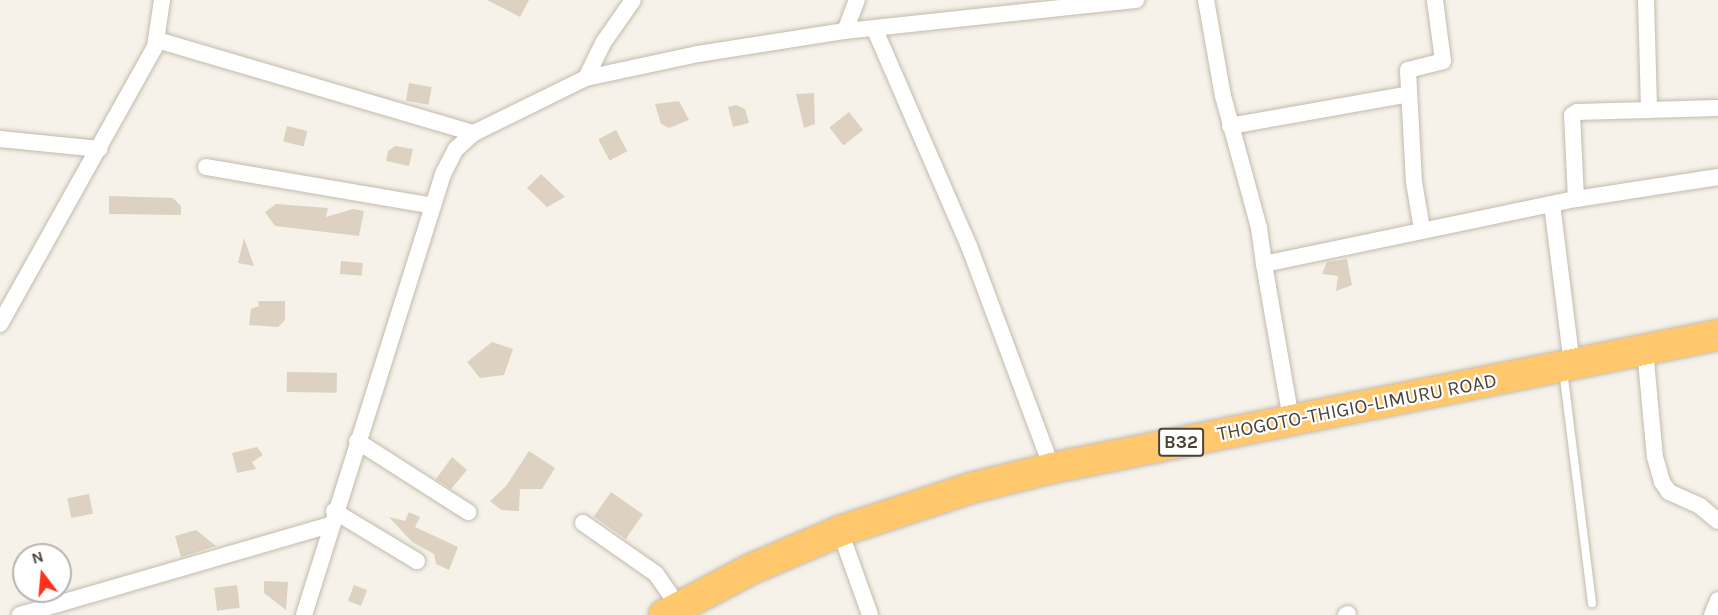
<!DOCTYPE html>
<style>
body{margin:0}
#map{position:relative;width:1718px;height:615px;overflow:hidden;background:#f6f2ea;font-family:Karla,sans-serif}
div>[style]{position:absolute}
.building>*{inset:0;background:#ddd1c1;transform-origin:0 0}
.roads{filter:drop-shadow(0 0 2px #c3baab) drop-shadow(0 0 2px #c3baab)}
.lane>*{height:8px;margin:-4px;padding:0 4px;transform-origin:4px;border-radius:4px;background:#fff}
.street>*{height:16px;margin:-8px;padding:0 8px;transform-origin:8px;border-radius:8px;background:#fff}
.highway>*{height:30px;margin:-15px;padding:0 15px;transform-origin:15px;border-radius:15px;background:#ffc86d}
span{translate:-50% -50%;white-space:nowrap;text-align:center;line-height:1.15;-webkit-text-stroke:4.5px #fff;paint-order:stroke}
.shield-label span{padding:2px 4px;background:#fff;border:2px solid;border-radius:4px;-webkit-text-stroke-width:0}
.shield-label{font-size:18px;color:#4c4337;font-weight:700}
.street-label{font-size:20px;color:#4c4337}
.north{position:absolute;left:12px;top:543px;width:60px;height:60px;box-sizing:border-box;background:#fff;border:2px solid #b7b4af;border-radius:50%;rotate:344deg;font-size:16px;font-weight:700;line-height:24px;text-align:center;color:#4c4337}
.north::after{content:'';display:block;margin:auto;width:21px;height:27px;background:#ff3219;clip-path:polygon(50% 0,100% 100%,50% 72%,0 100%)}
</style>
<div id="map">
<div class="building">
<div style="clip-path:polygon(487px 0,529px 0,520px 17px)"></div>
<div style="left:409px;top:83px;width:23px;height:18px;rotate:10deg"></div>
<div style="clip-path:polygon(814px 93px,815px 124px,804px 128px,796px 94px)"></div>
<div style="clip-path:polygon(679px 101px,689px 120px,669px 128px,661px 124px,655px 104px)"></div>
<div style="clip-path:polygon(736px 105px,745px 109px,749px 123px,733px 127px,728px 107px)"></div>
<div style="left:849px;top:112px;width:23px;height:25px;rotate:52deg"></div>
<div style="left:287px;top:126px;width:21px;height:16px;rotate:14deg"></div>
<div style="left:616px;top:130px;width:24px;height:20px;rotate:62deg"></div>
<div style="clip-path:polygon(395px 146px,413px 149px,409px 166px,386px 161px,388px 151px)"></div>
<div style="clip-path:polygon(541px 174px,565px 197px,547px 207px,527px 188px)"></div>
<div style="clip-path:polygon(109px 196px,173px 198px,181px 206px,181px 215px,109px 214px)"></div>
<div style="clip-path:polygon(276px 204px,328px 208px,326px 217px,353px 209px,364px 211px,359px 236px,275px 226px,265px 212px)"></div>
<div style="clip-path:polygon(244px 238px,254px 266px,238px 263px)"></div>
<div style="clip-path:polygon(1347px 259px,1352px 285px,1336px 291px,1338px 276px,1322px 274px,1327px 262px)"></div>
<div style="left:341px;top:261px;width:22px;height:13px;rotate:5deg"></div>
<div style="clip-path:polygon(258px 301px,285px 301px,285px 320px,278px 327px,249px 325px,251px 309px,259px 306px)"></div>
<div style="clip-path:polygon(492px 342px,513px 349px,504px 375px,480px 378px,467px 362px)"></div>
<div style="left:287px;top:372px;width:50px;height:20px;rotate:1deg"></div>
<div style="clip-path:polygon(257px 447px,263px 455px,252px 462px,256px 469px,237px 473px,232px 453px)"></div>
<div style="clip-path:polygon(529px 451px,555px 468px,542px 489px,520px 489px,519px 511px,501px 510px,490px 501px,506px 486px)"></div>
<div style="clip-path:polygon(452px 457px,467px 470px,451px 489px,436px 479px)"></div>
<div style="left:611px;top:492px;width:39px;height:30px;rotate:35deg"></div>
<div style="left:89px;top:494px;width:20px;height:22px;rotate:79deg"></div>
<div style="clip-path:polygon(409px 512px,420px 517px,415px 527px,458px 547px,449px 570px,436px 564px,434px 554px,412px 542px,389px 517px,405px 521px)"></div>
<div style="clip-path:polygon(196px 530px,216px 546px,181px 557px,175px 536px)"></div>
<div style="clip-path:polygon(264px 581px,288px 582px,286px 610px,264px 593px)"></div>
<div style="left:237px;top:585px;width:23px;height:23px;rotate:83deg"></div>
<div style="left:354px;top:585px;width:14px;height:17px;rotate:21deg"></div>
</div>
<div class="roads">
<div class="lane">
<div style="left:1563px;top:370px;width:235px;rotate:82.9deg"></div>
</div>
<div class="street">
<div style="left:1206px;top:0;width:97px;rotate:80deg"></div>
<div style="left:1223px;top:96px;width:137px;rotate:74.7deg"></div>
<div style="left:1259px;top:228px;width:36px;rotate:82deg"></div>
<div style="left:1646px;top:0;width:110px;rotate:88.4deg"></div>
<div style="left:875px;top:30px;width:236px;rotate:66.5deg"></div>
<div style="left:969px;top:246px;width:237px;rotate:69.5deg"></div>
<div style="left:845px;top:31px;width:33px;rotate:-69deg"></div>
<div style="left:157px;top:40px;width:330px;rotate:16.4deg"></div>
<div style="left:586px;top:78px;width:39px;rotate:-64deg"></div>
<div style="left:603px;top:43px;width:52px;rotate:-55.1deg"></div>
<div style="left:1230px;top:126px;width:182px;rotate:-10.1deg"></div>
<div style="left:0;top:139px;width:100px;rotate:5.7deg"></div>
<div style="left:206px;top:167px;width:230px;rotate:9.7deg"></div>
<div style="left:1576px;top:199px;width:84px;rotate:-92.7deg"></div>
<div style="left:1572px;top:115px;width:6px;rotate:-31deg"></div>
<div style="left:1577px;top:112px;width:141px;rotate:-1.6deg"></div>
<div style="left:1552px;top:204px;width:162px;rotate:82.9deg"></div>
<div style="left:1422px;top:229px;width:48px;rotate:-99.7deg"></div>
<div style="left:1414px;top:182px;width:112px;rotate:-93.1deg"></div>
<div style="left:1408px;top:70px;width:36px;rotate:-14deg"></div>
<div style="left:1443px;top:61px;width:62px;rotate:-97.5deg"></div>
<div style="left:0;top:324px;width:317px;rotate:-60.8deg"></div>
<div style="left:155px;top:47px;width:48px;rotate:-81.5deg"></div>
<div style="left:1645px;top:350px;width:107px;rotate:84.7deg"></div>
<div style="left:1655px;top:457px;width:26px;rotate:74deg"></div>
<div style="left:1662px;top:482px;width:12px;rotate:55deg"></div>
<div style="left:1669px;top:492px;width:34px;rotate:24deg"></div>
<div style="left:1700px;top:506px;width:23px;rotate:40deg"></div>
<div style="left:1291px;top:419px;width:157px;rotate:-99.9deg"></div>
<div style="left:1264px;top:264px;width:319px;rotate:-11.8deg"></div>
<div style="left:1576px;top:199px;width:144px;rotate:-8.8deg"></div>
<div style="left:357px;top:441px;width:132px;rotate:32.6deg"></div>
<div style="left:334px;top:511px;width:97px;rotate:31.1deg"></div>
<div style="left:583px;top:523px;width:89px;rotate:34.9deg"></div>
<div style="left:656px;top:574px;width:40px;rotate:55.1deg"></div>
<div style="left:840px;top:531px;width:89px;rotate:70.3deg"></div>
<div style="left:20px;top:615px;width:323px;rotate:-16.2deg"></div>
<div style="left:304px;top:615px;width:462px;rotate:-72.5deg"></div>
<div style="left:443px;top:174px;width:28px;rotate:-63deg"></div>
<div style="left:456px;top:149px;width:24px;rotate:-42deg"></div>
<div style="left:474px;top:133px;width:125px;rotate:-26.2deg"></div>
<div style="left:586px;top:78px;width:115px;rotate:-12.1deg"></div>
<div style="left:698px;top:54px;width:149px;rotate:-8.9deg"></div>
<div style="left:845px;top:31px;width:293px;rotate:-6.1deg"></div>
<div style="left:1346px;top:615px;width:2px;rotate:-27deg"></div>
<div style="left:1712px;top:615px;width:16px;rotate:-68deg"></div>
</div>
<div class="highway">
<div style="left:664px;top:615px;width:98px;rotate:-27.9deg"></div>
<div style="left:751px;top:569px;width:97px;rotate:-23.1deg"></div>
<div style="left:840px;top:531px;width:138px;rotate:-18.2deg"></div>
<div style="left:971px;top:488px;width:83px;rotate:-13.9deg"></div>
<div style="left:1052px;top:468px;width:679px;rotate:-11.29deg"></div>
</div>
</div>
<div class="shield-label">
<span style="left:1181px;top:442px">B32</span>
</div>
<div class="street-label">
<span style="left:1357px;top:407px;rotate:-11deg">THOGOTO-THIGIO-LIMURU ROAD</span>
</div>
<div class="north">N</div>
</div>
